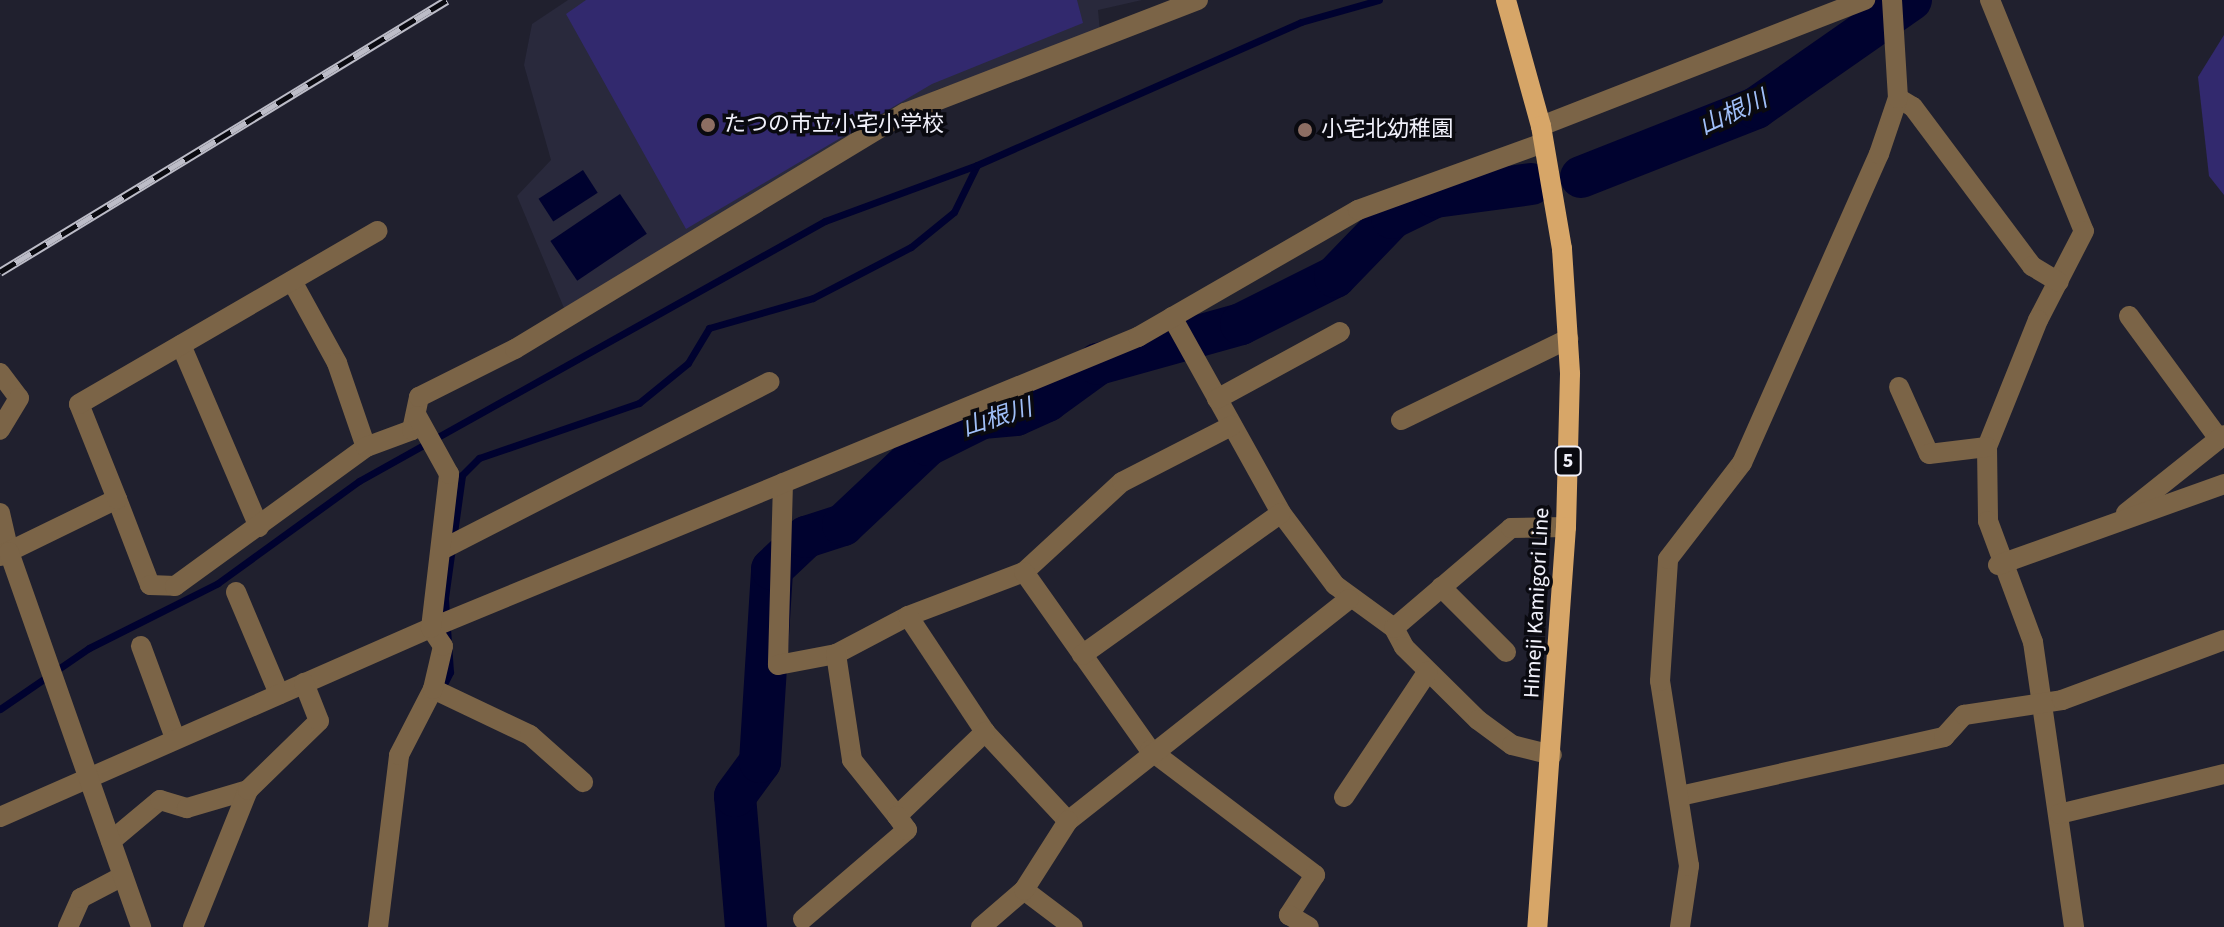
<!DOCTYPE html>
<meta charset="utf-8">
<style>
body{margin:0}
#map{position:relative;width:2224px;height:927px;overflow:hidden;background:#20202e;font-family:"Source Sans 3","Noto Sans JP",sans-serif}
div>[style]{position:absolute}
.built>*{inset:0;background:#29293c}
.green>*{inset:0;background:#32296e}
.water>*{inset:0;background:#00022f;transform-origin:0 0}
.stream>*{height:7px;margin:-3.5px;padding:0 3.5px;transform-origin:3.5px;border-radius:3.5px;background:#00022f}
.river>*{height:42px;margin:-21px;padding:0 21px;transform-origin:21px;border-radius:21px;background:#00022f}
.minor>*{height:20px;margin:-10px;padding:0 10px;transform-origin:10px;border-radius:10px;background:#7b6447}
.tertiary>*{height:20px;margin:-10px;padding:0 10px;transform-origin:10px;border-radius:10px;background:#7b6447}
.primary>*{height:20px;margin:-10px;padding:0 10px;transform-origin:10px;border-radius:10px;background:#d7a668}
.rail>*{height:9px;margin-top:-4.5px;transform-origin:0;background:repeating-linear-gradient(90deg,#0a0a10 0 18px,#bcbcc7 0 36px);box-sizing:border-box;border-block:2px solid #bcbcc7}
.dots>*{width:22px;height:22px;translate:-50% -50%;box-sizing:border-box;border:4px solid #0a0a10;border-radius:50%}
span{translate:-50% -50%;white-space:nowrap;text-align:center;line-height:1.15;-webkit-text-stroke:7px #0a0a10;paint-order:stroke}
.shield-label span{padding:2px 6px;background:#0a0a10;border:2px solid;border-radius:6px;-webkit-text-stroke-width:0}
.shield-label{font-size:20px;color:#f1f1fb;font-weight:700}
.poi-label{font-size:22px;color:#f1f1fb}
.left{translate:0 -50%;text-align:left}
.street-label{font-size:22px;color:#f1f1fb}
.water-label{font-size:24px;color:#a0bff8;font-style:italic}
</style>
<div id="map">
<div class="built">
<div style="clip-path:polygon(568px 0,1142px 0,1098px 10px,1100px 32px,936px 90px,564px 308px,517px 196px,551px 160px,524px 65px,532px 24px)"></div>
</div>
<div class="green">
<div style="clip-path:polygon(586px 0,1077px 0,1083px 23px,932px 84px,686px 229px,566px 14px)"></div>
<div style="clip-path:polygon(2224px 35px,2224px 195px,2209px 176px,2198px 77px)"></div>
</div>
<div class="water">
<div style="left:583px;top:170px;width:27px;height:53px;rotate:57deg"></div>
<div style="left:620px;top:194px;width:48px;height:84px;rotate:56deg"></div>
</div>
<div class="stream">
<div style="left:441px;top:690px;width:20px;rotate:-63deg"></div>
<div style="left:450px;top:672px;width:74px;rotate:-93.9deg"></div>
<div style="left:445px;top:598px;width:124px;rotate:-82.1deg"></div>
<div style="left:462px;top:475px;width:24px;rotate:-45deg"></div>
<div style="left:479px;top:458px;width:169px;rotate:-19deg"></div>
<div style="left:639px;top:403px;width:63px;rotate:-39.2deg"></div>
<div style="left:688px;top:363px;width:41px;rotate:-59deg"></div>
<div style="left:709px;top:328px;width:108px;rotate:-16.1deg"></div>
<div style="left:813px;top:298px;width:110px;rotate:-27.5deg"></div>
<div style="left:911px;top:247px;width:55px;rotate:-39.1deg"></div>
<div style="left:954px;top:212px;width:52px;rotate:-63.9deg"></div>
<div style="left:0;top:709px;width:108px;rotate:-34.4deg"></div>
<div style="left:89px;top:648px;width:144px;rotate:-26.7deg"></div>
<div style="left:218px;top:583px;width:174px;rotate:-35.9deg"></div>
<div style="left:359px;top:481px;width:534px;rotate:-29.16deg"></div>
<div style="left:825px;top:221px;width:162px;rotate:-20.2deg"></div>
<div style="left:977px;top:165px;width:354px;rotate:-23.8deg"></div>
<div style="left:1301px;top:22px;width:81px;rotate:-15.8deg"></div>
</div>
<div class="river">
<div style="left:1581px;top:177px;width:188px;rotate:-21.5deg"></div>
<div style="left:1756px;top:108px;width:189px;rotate:-34.9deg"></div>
<div style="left:746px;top:927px;width:131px;rotate:-94.8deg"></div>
<div style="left:735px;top:796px;width:42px;rotate:-53.7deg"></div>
<div style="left:760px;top:762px;width:193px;rotate:-86.4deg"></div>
<div style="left:772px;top:569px;width:47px;rotate:-43.3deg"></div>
<div style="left:806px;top:537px;width:39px;rotate:-18deg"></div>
<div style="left:843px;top:525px;width:117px;rotate:-43.3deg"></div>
<div style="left:928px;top:445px;width:60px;rotate:-26.6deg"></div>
<div style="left:982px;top:418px;width:34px;rotate:-5deg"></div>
<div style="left:1016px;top:415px;width:34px;rotate:-24deg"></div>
<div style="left:1047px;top:401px;width:63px;rotate:-36deg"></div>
<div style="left:1098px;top:364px;width:148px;rotate:-15.6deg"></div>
<div style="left:1241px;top:324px;width:105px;rotate:-26.6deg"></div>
<div style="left:1335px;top:277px;width:82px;rotate:-46deg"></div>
<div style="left:1392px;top:218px;width:48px;rotate:-26deg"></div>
<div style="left:1435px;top:197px;width:97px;rotate:-7.7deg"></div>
</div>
<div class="minor">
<div style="left:1990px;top:0;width:249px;rotate:67.9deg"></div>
<div style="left:2084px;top:231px;width:100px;rotate:117.3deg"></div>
<div style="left:2038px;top:320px;width:137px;rotate:111.9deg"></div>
<div style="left:1987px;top:447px;width:74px;rotate:89.2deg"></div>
<div style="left:1988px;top:521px;width:129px;rotate:69.6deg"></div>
<div style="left:2033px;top:642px;width:288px;rotate:81.8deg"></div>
<div style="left:1898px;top:98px;width:17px;rotate:31deg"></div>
<div style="left:1913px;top:107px;width:199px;rotate:53.2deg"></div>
<div style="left:2032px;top:266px;width:31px;rotate:31deg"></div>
<div style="left:1541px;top:126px;width:348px;rotate:-21.3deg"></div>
<div style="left:292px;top:281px;width:94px;rotate:61.2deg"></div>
<div style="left:337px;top:363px;width:89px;rotate:71deg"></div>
<div style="left:2129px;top:316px;width:152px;rotate:53.8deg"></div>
<div style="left:1172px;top:317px;width:224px;rotate:60.9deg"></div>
<div style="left:1281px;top:513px;width:90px;rotate:53.1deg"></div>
<div style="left:1335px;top:585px;width:73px;rotate:36.1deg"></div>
<div style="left:1394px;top:628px;width:21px;rotate:62deg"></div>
<div style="left:1404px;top:647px;width:104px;rotate:44.6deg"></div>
<div style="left:1478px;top:720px;width:42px;rotate:36.3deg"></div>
<div style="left:1512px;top:745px;width:41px;rotate:14deg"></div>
<div style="left:181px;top:345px;width:198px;rotate:66.8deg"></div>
<div style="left:0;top:373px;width:31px;rotate:53deg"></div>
<div style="left:19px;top:398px;width:37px;rotate:121deg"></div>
<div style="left:1899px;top:387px;width:73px;rotate:65.9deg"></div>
<div style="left:1929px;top:454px;width:58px;rotate:-6.9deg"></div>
<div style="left:1217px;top:399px;width:140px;rotate:-28.6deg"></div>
<div style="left:1401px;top:420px;width:186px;rotate:-25.9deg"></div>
<div style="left:783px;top:483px;width:182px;rotate:91.6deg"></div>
<div style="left:778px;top:665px;width:59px;rotate:-10.7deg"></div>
<div style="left:836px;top:654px;width:81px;rotate:-27.8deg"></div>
<div style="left:908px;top:616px;width:124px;rotate:-20.8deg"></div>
<div style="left:1024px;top:572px;width:133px;rotate:-42.6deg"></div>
<div style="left:1122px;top:482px;width:123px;rotate:-27.2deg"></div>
<div style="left:117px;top:499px;width:92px;rotate:69deg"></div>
<div style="left:150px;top:585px;width:25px;rotate:2deg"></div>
<div style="left:175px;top:586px;width:236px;rotate:-36deg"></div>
<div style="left:366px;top:447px;width:49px;rotate:-20.3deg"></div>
<div style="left:412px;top:430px;width:34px;rotate:-78deg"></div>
<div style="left:419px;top:397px;width:107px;rotate:-26.6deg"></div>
<div style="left:515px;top:349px;width:456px;rotate:-31.2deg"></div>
<div style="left:905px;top:113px;width:314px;rotate:-21.1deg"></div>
<div style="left:0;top:513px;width:40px;rotate:77deg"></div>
<div style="left:2126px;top:513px;width:125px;rotate:-38.5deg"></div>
<div style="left:441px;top:550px;width:369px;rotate:-27.1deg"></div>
<div style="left:0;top:556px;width:130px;rotate:-26deg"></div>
<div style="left:117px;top:499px;width:102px;rotate:-111.8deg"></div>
<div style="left:79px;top:404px;width:345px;rotate:-30.1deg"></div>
<div style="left:1998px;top:565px;width:240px;rotate:-19.7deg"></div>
<div style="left:1024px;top:572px;width:218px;rotate:54.7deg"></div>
<div style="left:1150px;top:750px;width:207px;rotate:37.1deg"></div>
<div style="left:1315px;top:875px;width:48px;rotate:123deg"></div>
<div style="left:1289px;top:915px;width:23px;rotate:31deg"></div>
<div style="left:1441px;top:587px;width:92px;rotate:45deg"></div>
<div style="left:236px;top:592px;width:111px;rotate:67.1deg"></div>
<div style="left:908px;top:616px;width:139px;rotate:56.4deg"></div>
<div style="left:985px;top:732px;width:122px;rotate:47deg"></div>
<div style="left:1068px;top:821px;width:358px;rotate:-38.3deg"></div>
<div style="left:1394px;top:628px;width:154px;rotate:-40.5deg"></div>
<div style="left:1511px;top:528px;width:55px;rotate:-1deg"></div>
<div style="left:141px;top:646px;width:98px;rotate:69.7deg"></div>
<div style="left:836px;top:654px;width:107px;rotate:81.4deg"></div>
<div style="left:852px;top:760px;width:72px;rotate:51.2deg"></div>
<div style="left:897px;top:816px;width:122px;rotate:-43.7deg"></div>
<div style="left:1082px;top:655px;width:244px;rotate:-35.5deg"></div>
<div style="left:433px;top:689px;width:107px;rotate:25.4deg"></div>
<div style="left:530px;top:735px;width:71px;rotate:41.6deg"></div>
<div style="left:1680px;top:796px;width:271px;rotate:-12.6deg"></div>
<div style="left:1944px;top:737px;width:30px;rotate:-48deg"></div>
<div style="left:1964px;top:715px;width:99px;rotate:-8.7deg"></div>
<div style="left:2062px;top:700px;width:173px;rotate:-20.3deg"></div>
<div style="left:1344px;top:797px;width:151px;rotate:-56.3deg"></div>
<div style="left:2059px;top:814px;width:170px;rotate:-13.6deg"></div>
<div style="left:0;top:817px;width:471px;rotate:-23.7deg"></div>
<div style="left:431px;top:628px;width:765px;rotate:-22.37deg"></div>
<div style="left:1138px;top:337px;width:254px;rotate:-30deg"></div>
<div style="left:1358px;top:210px;width:197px;rotate:-19.9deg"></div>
<div style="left:111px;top:841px;width:64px;rotate:-39.9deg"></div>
<div style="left:160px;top:800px;width:28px;rotate:17deg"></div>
<div style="left:187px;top:808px;width:64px;rotate:-16.4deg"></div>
<div style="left:1024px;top:890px;width:61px;rotate:37.1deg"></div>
<div style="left:803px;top:919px;width:137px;rotate:-40.6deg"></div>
<div style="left:907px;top:830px;width:17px;rotate:-126deg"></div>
<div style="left:68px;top:927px;width:32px;rotate:-66deg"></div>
<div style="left:81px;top:898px;width:47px;rotate:-27.6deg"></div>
<div style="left:193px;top:927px;width:148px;rotate:-68.1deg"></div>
<div style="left:248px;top:790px;width:99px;rotate:-44.2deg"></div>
<div style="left:319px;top:721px;width:41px;rotate:-111.5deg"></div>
<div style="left:378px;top:927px;width:173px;rotate:-83deg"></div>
<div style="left:399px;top:755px;width:74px;rotate:-62.7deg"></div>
<div style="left:433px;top:689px;width:44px;rotate:-76.9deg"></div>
<div style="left:443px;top:646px;width:22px;rotate:-124deg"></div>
<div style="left:431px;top:628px;width:155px;rotate:-83.3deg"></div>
<div style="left:449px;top:474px;width:66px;rotate:-118.9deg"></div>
<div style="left:981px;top:927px;width:57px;rotate:-40.7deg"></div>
<div style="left:1024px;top:890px;width:82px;rotate:-57.5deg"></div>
<div style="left:1680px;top:927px;width:62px;rotate:-81.6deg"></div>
<div style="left:1689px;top:866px;width:187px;rotate:-98.9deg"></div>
<div style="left:1660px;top:681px;width:122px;rotate:-86.2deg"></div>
<div style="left:1668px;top:559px;width:121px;rotate:-52.4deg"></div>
<div style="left:1742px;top:463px;width:338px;rotate:-66.1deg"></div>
<div style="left:1879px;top:154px;width:59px;rotate:-71.3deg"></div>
<div style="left:1898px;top:98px;width:98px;rotate:-93.5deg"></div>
</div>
<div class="tertiary">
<div style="left:9px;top:552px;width:398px;rotate:70.6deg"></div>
</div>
<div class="primary">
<div style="left:1506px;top:0;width:131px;rotate:74.5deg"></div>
<div style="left:1541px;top:126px;width:125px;rotate:80.3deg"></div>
<div style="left:1562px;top:249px;width:125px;rotate:86.3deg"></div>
<div style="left:1570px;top:374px;width:153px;rotate:91.5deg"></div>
<div style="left:1566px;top:527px;width:401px;rotate:94.1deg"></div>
</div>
<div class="rail">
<div style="left:0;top:272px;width:523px;rotate:-31.32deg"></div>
</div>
<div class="dots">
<div style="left:708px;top:125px;background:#8d6e63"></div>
<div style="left:1305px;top:130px;background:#8d6e63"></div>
</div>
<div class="shield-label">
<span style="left:1568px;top:461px">5</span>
</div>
<div class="poi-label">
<span class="left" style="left:724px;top:125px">たつの市立小宅小学校</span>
<span class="left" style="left:1321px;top:130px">小宅北幼稚園</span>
</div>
<div class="street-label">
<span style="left:1537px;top:603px;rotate:-87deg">Himeji Kamigori Line</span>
</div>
<div class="water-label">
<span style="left:1733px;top:113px;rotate:-25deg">山根川</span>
<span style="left:997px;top:418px;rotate:-18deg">山根川</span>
</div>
</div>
